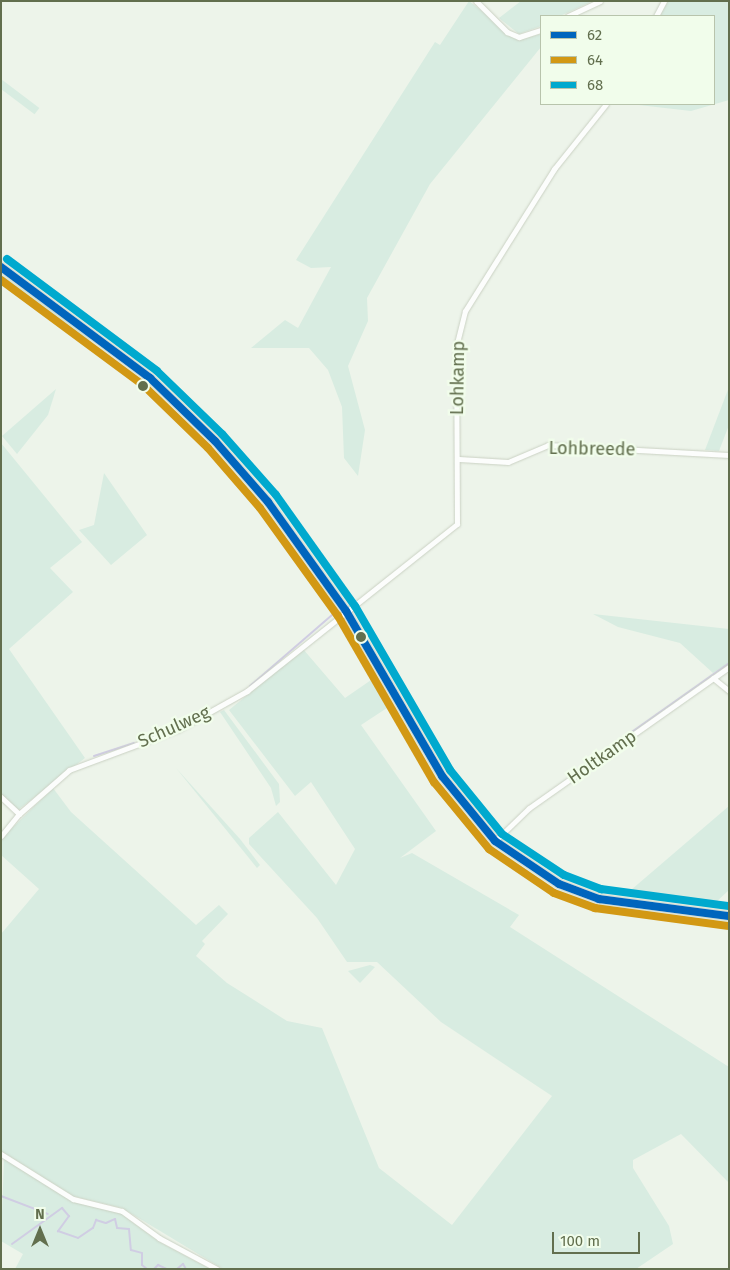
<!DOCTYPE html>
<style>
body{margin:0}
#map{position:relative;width:730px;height:1270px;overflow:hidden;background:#edf4ea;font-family:"Fira Sans",sans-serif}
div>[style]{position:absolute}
.green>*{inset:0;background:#d8ece1;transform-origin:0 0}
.stream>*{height:2px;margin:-1px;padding:0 1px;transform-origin:1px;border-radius:1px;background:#d0cde3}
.roads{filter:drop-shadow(0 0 1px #cad1c3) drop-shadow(0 0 1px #cad1c3)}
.minor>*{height:5px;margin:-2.5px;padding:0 2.5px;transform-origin:2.5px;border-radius:2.5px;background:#fcfdfc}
.secondary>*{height:8px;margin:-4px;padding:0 4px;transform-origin:4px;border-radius:4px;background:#fcfdfc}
.bus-1>*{height:8px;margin:-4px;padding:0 4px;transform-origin:4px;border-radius:4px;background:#0065bd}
.bus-2>*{height:8px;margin:-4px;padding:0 4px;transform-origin:4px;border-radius:4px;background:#d29814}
.bus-3>*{height:8px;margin:-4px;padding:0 4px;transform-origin:4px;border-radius:4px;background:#00a9ce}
.dots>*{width:14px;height:14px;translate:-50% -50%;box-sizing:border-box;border:2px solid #f1fdeb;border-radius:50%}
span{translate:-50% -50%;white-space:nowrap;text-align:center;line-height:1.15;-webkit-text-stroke:4.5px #f1fdeb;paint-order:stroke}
.street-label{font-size:18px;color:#626f4e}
.frame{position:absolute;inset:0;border:2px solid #626f4e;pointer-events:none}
.legend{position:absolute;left:540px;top:15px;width:175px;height:90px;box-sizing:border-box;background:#f1fdeb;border:1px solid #b8c4ac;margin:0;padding:6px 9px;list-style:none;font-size:15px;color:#626f4e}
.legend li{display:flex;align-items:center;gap:10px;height:25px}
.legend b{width:25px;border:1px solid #b8c4ac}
.north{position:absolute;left:15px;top:1205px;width:50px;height:50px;-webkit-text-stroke:4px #f1fdeb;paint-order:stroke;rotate:0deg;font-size:14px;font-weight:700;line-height:20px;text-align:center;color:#626f4e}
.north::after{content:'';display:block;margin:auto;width:18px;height:22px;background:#626f4e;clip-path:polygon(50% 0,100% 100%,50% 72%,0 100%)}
.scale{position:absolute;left:552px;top:1232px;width:88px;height:22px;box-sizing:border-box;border:2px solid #626f4e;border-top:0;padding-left:6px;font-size:15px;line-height:18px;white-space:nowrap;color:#626f4e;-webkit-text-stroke:4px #f1fdeb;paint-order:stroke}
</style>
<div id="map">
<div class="green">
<div style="clip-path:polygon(469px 1px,519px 40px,541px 34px,541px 47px,430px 184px,367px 298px,368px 321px,348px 366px,365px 430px,358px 476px,344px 458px,342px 407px,328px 370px,309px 348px,251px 348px,285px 320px,298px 328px,331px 267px,311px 268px,296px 260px,435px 42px,440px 45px)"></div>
<div style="clip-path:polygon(521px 1px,593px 1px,560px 16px,541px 16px,541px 26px,519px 34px,499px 18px)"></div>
<div style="clip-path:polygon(668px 1px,729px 1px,729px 100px,691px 111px,630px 104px,714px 104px,714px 16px,660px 16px)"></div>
<div style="left:1px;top:79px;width:48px;height:8px;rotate:37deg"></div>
<div style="clip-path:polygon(1px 274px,40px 301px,90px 339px,84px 344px,1px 285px)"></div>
<div style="clip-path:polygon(729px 387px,729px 425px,719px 451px,705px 450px)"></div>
<div style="clip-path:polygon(56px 389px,48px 415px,17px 454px,2px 436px)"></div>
<div style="clip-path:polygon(1px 443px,82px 542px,50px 568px,73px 592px,9px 649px,85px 758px,18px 810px,1px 794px)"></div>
<div style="clip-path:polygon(104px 473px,147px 535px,111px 565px,79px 530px,94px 525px)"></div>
<div style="clip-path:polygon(593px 614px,729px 629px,729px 663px,713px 673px,680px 643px,618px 627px)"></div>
<div style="clip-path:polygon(303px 649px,345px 698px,374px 678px,390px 706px,361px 725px,436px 831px,400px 858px,412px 853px,519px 915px,510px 927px,729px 1067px,729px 1183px,681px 1134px,633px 1160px,633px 1168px,669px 1226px,673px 1244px,636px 1269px,223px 1269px,122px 1208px,73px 1196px,1px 1151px,1px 934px,39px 889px,1px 855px,1px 839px,53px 788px,71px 812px,196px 925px,219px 905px,228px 914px,202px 941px,205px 944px,196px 956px,227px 983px,287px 1021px,322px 1028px,379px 1168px,452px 1225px,552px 1096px,441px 1022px,377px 962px,347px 962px,317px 918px,249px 844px,249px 838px,278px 812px,336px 885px,355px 849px,311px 782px,295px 796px,229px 710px)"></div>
<div style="clip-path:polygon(224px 710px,279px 784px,280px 802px,276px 806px,271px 788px,220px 712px)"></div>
<div style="clip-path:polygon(176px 768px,240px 839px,260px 865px,257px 868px)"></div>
<div style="clip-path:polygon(729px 806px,729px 890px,714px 904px,624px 896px)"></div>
<div style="clip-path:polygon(370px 965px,375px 967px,360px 983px,348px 971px)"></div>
<div style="clip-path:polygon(4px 1158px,72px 1201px,120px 1213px,158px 1241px,210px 1269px,15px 1269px,23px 1254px,1px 1241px)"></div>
</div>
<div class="stream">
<div style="left:250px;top:686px;width:110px;rotate:-40.9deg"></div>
<div style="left:171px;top:729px;width:43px;rotate:-27.8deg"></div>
<div style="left:94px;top:756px;width:42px;rotate:-18deg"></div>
<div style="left:595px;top:758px;width:164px;rotate:-35.3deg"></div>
<div style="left:1px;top:1196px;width:50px;rotate:21deg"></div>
<div style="left:12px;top:1244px;width:62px;rotate:-35.8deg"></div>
<div style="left:62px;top:1208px;width:11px;rotate:49deg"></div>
<div style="left:69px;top:1216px;width:19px;rotate:126deg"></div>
<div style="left:58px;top:1231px;width:21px;rotate:19deg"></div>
<div style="left:78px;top:1238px;width:18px;rotate:-34deg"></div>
<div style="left:93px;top:1228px;width:9px;rotate:-69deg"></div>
<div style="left:96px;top:1220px;width:10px;rotate:17deg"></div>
<div style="left:106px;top:1223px;width:10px;rotate:-24deg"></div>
<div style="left:115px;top:1219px;width:9px;rotate:77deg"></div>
<div style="left:117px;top:1228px;width:12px;rotate:5deg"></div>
<div style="left:129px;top:1229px;width:21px;rotate:85deg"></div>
<div style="left:131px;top:1250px;width:11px;rotate:15deg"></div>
<div style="left:142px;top:1253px;width:12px;rotate:90deg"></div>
<div style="left:142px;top:1265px;width:6px;rotate:39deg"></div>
<div style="left:154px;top:1269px;width:6px;rotate:-45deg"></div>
<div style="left:158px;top:1265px;width:10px;rotate:24deg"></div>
<div style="left:177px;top:1269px;width:8px;rotate:-40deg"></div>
<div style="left:183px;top:1264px;width:6px;rotate:59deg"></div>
</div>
<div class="roads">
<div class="minor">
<div style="left:476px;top:1px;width:44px;rotate:45deg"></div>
<div style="left:507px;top:32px;width:13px;rotate:23deg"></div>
<div style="left:519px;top:37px;width:23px;rotate:-18deg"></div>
<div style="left:568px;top:16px;width:35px;rotate:-25deg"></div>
<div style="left:656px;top:16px;width:17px;rotate:-62deg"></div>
<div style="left:459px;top:459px;width:49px;rotate:3.5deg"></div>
<div style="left:508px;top:462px;width:43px;rotate:-23deg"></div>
<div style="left:548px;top:445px;width:181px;rotate:3.2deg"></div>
<div style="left:713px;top:678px;width:21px;rotate:39deg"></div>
<div style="left:1px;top:797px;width:25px;rotate:43deg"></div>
<div style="left:1px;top:836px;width:28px;rotate:-51deg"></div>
<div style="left:19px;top:814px;width:67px;rotate:-41.3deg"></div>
<div style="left:69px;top:770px;width:117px;rotate:-20.4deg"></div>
<div style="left:179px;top:729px;width:78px;rotate:-29.2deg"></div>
<div style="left:247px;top:691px;width:268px;rotate:-38.5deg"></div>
<div style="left:457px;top:524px;width:177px;rotate:-90.3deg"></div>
<div style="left:456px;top:347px;width:37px;rotate:-76deg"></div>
<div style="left:465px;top:311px;width:168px;rotate:-57.9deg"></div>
<div style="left:554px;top:169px;width:83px;rotate:-51.3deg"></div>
<div style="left:495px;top:841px;width:47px;rotate:-44.1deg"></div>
<div style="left:529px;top:808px;width:245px;rotate:-35.2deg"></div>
<div style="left:1px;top:1154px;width:85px;rotate:32deg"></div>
<div style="left:73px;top:1199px;width:50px;rotate:13.8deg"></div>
<div style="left:122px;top:1211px;width:46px;rotate:36.1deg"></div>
<div style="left:159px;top:1238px;width:66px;rotate:28.1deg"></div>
</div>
<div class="secondary">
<div style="left:1px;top:267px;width:186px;rotate:36.7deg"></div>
<div style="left:150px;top:378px;width:91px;rotate:44.1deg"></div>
<div style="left:215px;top:441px;width:81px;rotate:49deg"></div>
<div style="left:268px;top:502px;width:134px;rotate:54.4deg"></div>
<div style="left:346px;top:611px;width:191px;rotate:59.8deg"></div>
<div style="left:442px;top:776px;width:84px;rotate:50.8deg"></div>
<div style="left:495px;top:841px;width:77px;rotate:33.9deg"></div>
<div style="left:559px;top:884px;width:43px;rotate:20.6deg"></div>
<div style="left:599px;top:899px;width:131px;rotate:7.5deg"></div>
</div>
</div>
<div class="bus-1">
<div style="left:1px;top:267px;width:186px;rotate:36.7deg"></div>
<div style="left:150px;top:378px;width:91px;rotate:44.1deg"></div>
<div style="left:215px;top:441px;width:81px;rotate:49deg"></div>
<div style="left:268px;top:502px;width:134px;rotate:54.4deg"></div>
<div style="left:346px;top:611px;width:191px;rotate:59.8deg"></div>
<div style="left:442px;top:776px;width:84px;rotate:50.8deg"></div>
<div style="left:495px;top:841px;width:77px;rotate:33.9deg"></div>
<div style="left:559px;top:884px;width:43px;rotate:20.6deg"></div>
<div style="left:599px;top:899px;width:131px;rotate:7.5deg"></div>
</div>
<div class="bus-2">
<div style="left:1px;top:280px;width:178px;rotate:36.5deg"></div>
<div style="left:144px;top:386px;width:89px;rotate:44.1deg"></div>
<div style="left:208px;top:448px;width:79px;rotate:49.1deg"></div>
<div style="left:260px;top:508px;width:133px;rotate:54.2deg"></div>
<div style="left:338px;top:616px;width:192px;rotate:60deg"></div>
<div style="left:434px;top:782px;width:87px;rotate:50.6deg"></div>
<div style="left:489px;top:849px;width:78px;rotate:34.1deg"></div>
<div style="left:554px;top:893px;width:44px;rotate:20.1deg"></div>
<div style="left:595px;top:908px;width:134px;rotate:7.7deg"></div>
</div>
<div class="bus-3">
<div style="left:7px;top:259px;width:187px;rotate:36.7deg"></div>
<div style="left:157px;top:371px;width:91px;rotate:44.1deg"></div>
<div style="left:222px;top:434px;width:81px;rotate:48.5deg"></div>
<div style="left:276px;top:495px;width:136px;rotate:54.6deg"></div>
<div style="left:355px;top:606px;width:190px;rotate:59.9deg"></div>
<div style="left:450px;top:770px;width:82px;rotate:50.9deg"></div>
<div style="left:502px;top:834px;width:74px;rotate:33.5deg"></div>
<div style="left:564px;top:875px;width:40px;rotate:21deg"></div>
<div style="left:601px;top:889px;width:129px;rotate:7.6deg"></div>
</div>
<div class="dots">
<div style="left:143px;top:386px;background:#626f4e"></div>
<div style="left:361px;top:637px;background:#626f4e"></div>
</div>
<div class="street-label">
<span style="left:458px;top:378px;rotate:-89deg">Lohkamp</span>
<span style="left:592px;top:449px;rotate:1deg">Lohbreede</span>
<span style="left:174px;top:727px;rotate:-24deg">Schulweg</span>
<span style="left:602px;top:757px;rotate:-35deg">Holtkamp</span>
</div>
<div class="frame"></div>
<ul class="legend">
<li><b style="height:6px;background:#0065bd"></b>62</li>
<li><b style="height:6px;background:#d29814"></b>64</li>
<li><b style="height:6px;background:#00a9ce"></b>68</li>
</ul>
<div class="north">N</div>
<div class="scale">100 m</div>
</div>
